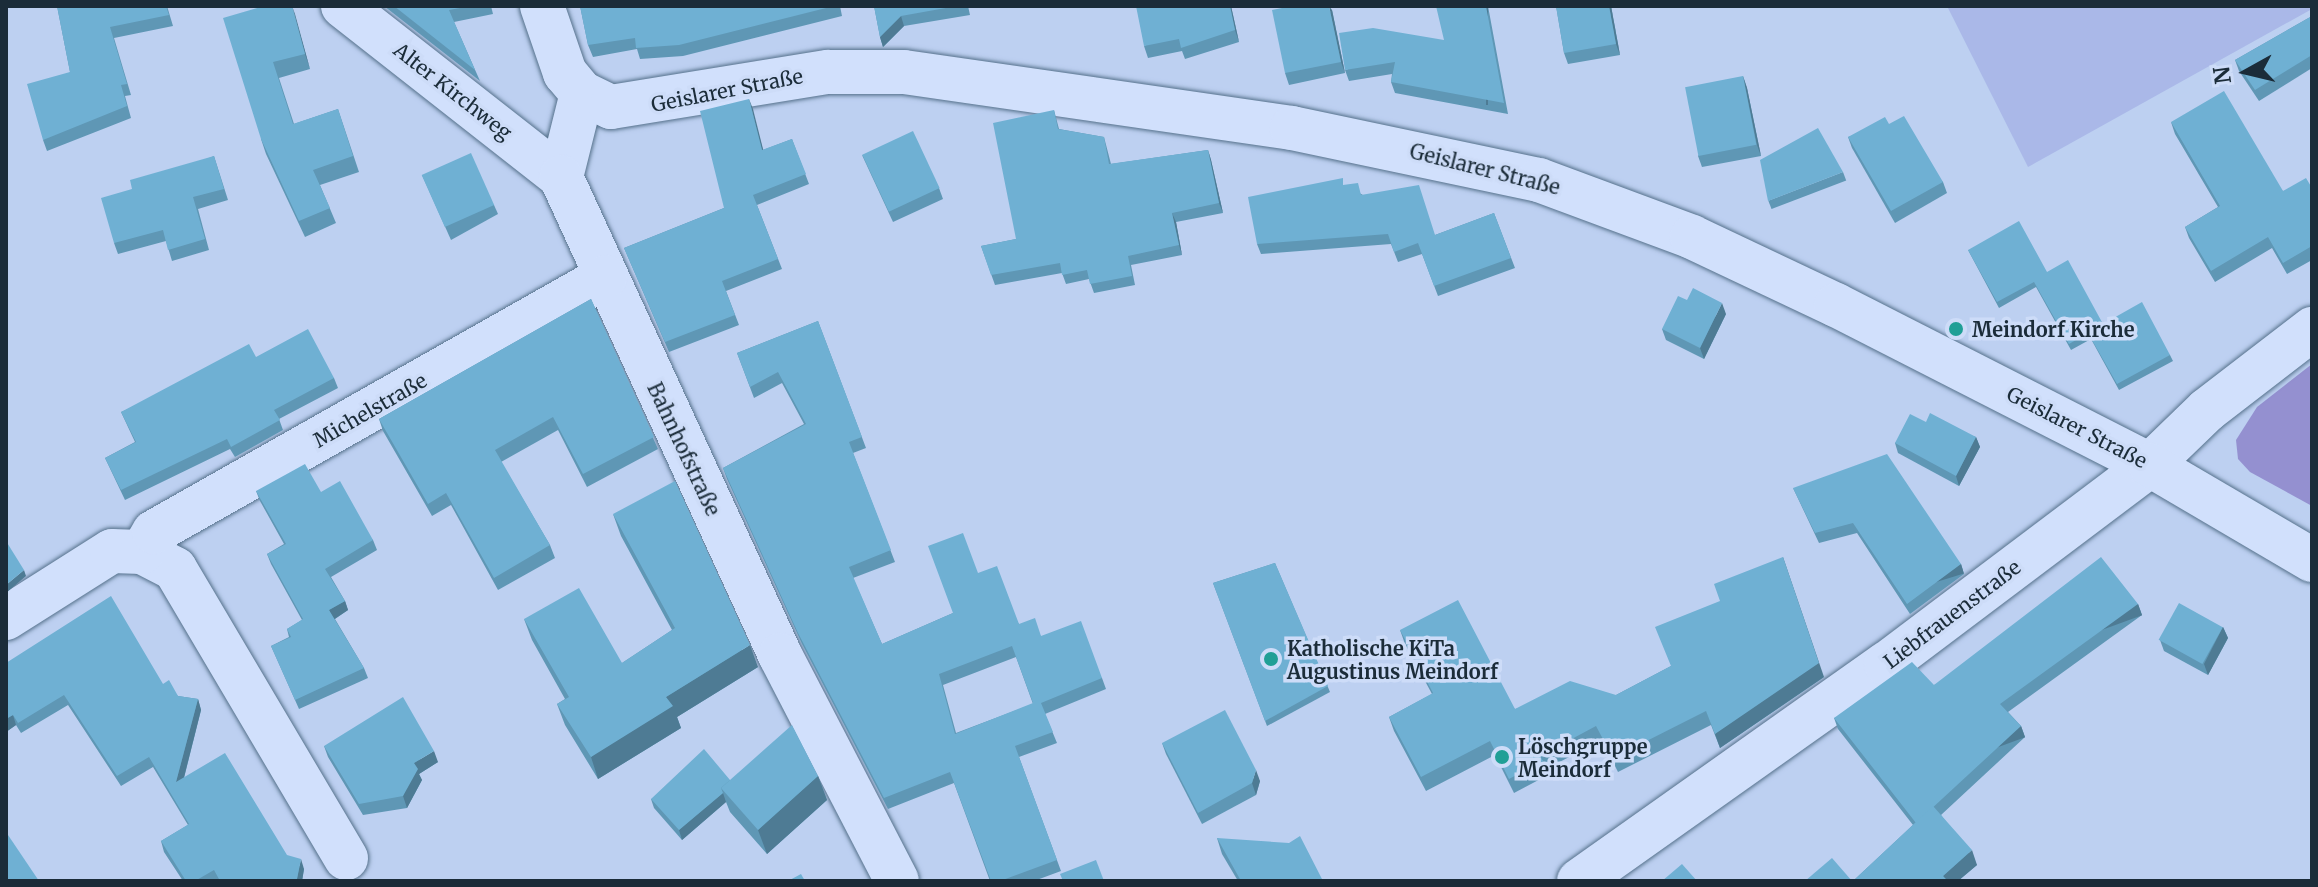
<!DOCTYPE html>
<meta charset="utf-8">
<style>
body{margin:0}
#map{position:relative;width:2318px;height:887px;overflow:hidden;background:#bdd0f1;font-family:Merriweather,serif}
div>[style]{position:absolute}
.farmland>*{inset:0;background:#aab8e8}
.green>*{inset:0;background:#9490d0}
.roads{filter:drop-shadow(0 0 2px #55718b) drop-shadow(0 0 2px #55718b)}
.minor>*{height:44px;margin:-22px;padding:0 22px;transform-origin:22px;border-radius:22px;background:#d1e0fc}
.secondary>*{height:44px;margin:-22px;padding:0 22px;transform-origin:22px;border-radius:22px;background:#d1e0fc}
.wall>*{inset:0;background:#5f97b5;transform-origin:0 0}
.shaded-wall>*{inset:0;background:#4e7b94;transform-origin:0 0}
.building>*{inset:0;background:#6fb0d3;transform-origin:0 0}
.dots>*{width:22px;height:22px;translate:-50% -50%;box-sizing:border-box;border:4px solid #cddcf8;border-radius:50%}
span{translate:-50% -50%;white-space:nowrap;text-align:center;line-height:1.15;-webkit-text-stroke:7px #cddcf8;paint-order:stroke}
.street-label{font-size:20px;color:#1b2c39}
.poi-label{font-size:20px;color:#1b2c39;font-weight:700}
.left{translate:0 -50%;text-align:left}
.frame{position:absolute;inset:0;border:8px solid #1b2c39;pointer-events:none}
.north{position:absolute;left:2206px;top:32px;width:80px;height:80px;-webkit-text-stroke:6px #cddcf8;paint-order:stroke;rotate:262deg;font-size:22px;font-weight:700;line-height:32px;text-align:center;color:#1b2c39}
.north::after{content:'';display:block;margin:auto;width:28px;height:36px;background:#1b2c39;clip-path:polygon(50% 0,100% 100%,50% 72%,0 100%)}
</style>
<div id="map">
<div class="farmland">
<div style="clip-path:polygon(1947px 6px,2312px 6px,2312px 9px,2028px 167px)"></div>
</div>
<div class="green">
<div style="clip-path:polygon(2312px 364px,2312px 506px,2250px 472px,2238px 459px,2236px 440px,2257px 407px)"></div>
</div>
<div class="roads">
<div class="minor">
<div style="left:343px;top:6px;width:277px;rotate:38.1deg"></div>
<div style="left:582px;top:93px;width:87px;rotate:104deg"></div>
<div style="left:561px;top:177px;width:526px;rotate:65.38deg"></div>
<div style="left:780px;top:655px;width:254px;rotate:62.6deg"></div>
<div style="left:142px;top:552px;width:37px;rotate:27deg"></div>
<div style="left:175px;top:569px;width:336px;rotate:59.4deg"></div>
<div style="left:6px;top:618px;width:125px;rotate:-32.3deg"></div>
<div style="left:112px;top:551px;width:30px;rotate:2deg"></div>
<div style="left:142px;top:552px;width:23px;rotate:-59deg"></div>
<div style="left:154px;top:532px;width:518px;rotate:-29.48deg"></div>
<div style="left:1579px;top:881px;width:376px;rotate:-35.3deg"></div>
<div style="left:1886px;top:664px;width:331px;rotate:-37deg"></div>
<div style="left:2150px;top:465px;width:79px;rotate:-44deg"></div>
<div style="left:2207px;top:410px;width:133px;rotate:-37.6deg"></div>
</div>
<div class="secondary">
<div style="left:542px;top:6px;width:71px;rotate:71.1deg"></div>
<div style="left:565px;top:73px;width:26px;rotate:50deg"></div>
<div style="left:582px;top:93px;width:32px;rotate:26deg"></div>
<div style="left:611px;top:107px;width:220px;rotate:-9.2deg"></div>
<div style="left:828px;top:72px;width:76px"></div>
<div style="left:904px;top:72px;width:392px;rotate:8.2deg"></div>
<div style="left:1292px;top:128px;width:252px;rotate:11.9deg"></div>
<div style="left:1539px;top:180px;width:163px;rotate:20.4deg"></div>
<div style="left:1692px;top:237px;width:159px;rotate:25.3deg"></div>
<div style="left:1836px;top:305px;width:352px;rotate:27deg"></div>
<div style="left:2150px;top:465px;width:188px;rotate:30.4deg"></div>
</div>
</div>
<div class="wall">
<div style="clip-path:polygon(57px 6px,167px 6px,173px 26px,114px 38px,131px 95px,125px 96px,131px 118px,47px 151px,43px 140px,70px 72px)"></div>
<div style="clip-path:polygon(264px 6px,292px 6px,310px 69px,279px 78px,294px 124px,338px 109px,359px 172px,320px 185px,336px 223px,305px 237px,266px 154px,261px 139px)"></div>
<div style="clip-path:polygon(384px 6px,491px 6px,493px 14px,454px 22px,480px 81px)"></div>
<div style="clip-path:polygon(580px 6px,840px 6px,842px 16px,683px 56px,640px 59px,637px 49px,593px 57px,588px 45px)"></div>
<div style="clip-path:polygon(874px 6px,968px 6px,970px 15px,904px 26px,883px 47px,880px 37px)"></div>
<div style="clip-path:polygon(1231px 6px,1239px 42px,1185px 59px,1182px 51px,1148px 58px,1144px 46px)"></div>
<div style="clip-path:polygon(1488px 6px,1508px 114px,1395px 93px,1391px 82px,1392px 74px,1349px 81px,1345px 70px,1444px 40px)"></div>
<div style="clip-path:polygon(1556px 6px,1611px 6px,1620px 55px,1568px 64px,1564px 53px)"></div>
<div style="clip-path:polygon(1332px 10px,1345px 73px,1289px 85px,1285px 73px)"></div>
<div style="clip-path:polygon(2312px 16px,2312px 68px,2259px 101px,2239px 71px,2235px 60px)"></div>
<div style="clip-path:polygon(1743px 76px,1747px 88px,1761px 156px,1702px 167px,1698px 156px)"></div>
<div style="clip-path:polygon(749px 99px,763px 150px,792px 139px,809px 184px,757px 205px,782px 269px,726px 291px,739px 325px,669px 352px,624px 248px,724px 208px)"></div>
<div style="clip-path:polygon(1054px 110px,1059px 129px,1104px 137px,1111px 164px,1208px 150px,1211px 160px,1223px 213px,1176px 222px,1182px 255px,1131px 265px,1135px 285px,1094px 293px,1089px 279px,1066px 284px,1062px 273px,995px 285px,981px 246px,1016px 239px)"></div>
<div style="clip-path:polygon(2171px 122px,2283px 191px,2312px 188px,2312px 260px,2287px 274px,2272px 248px,2215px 282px,2189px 238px,2185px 227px,2218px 207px,2175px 134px)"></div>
<div style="clip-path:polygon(1889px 124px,1943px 182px,1947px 193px,1895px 223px,1852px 148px,1848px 137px)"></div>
<div style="clip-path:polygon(862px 155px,939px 188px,943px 199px,893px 222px)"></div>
<div style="clip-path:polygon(214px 156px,228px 200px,198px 209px,209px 250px,172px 261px,166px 241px,118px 254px,114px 243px,132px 189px)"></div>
<div style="left:1843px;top:172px;width:9px;height:80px;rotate:69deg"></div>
<div style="clip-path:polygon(422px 175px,494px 205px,498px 214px,451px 240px)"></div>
<div style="clip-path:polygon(1345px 185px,1435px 235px,1494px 213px,1515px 268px,1438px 296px,1422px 254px,1398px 262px,1391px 244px,1261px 254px,1257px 244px)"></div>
<div style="clip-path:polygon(1968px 250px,2047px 272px,2103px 324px,2170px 355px,2173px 361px,2119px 390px,2091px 339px,2071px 350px,2036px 287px,1999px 308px)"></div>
<div style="clip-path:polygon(591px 299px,658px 449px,587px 487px,558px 430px,501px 462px,550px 545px,555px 558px,498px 590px,451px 505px,432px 516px,383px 431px,379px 419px)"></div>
<div style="clip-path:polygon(1726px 314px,1704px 359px,1666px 340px,1662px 329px)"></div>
<div style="clip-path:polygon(evenodd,818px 321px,866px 448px,853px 453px,895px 562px,853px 578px,882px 644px,953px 613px,978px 573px,1019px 624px,1041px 636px,1102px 678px,1106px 689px,1045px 714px,1057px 743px,1019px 757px,1061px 871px,1034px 881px,990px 881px,954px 783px,888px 809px,802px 644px,727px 479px,723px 468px,804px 424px,782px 383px,754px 398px,737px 353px,818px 321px,1016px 657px,1033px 704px,956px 733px,943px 685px,1016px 657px)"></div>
<div style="clip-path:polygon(256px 357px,334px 378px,338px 388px,279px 419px,283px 430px,235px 457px,230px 449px,125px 500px,105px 458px,135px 442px,121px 412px)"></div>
<div style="clip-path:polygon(1926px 422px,1976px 437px,1980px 447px,1959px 486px,1898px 453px,1895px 443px)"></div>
<div style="clip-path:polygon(1793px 488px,1961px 564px,1964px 574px,1910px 614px,1857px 533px,1819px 543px)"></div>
<div style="clip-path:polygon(256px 491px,321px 492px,373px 540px,377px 550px,331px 577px,345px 601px,348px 610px,335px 619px,364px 668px,368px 678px,299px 709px,271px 646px,289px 637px,287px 629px,302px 620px,271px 564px,267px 554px,284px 544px,260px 501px)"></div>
<div style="clip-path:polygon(613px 514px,758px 667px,677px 717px,681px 728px,598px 779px,565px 725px,557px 704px,565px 699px,532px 640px,524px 619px,622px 663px,672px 630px,621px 536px)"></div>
<div style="clip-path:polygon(1275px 563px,1330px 692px,1267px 726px,1213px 583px)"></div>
<div style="clip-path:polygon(2138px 604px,2142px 615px,2008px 712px,2021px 726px,2025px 737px,1941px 815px,1977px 865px,1958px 881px,1853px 881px,1913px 825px,1838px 729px,1834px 718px,1934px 685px)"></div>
<div style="clip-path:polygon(2223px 627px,2228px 638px,2208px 675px,2164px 651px,2160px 640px)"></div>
<div style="clip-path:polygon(1400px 630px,1515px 709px,1616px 695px,1671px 666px,1824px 677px,1720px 748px,1711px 725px,1618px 772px,1602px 740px,1546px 769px,1548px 775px,1514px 793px,1495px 755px,1426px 791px,1394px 731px,1389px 717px,1432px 694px,1405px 644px)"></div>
<div style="clip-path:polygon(6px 663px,163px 684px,178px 696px,198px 699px,201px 710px,184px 778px,304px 869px,302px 881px,183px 881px,164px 852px,161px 841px,188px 825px,153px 767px,121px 786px,68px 705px,21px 733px,16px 725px,6px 732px)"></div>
<div style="clip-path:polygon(1162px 743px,1260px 781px,1256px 795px,1202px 824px,1166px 754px)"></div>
<div style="clip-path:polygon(324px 746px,438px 762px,419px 774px,422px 780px,407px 808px,363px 815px,328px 757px)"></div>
<div style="clip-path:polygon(818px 776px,827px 800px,767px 854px,730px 812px,726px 802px,682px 840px,654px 808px,651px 799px,730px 780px)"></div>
<div style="clip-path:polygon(1217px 838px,1323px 881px,1238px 881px,1222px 854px)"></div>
</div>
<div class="shaded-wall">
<div style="clip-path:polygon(292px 6px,295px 14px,310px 69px,305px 54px)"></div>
<div style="clip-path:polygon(1230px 6px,1231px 6px,1239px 42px,1235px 30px)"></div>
<div style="clip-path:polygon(1329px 6px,1332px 10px,1345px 73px,1341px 62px)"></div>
<div style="left:1486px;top:6px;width:2px;height:99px"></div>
<div style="clip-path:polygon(1609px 6px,1611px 6px,1620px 55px,1616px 44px)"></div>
<div style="clip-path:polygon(901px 16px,904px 26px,883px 47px,880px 37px)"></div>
<div style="clip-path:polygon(1743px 76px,1747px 88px,1761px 156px,1757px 145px)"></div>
<div style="clip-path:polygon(749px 99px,753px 109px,766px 161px,762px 150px)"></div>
<div style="clip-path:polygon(1208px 150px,1211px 160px,1223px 213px,1219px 203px)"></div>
<div style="clip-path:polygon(1172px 213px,1176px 222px,1182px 255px,1179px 245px)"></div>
<div style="clip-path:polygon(1722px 303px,1726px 314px,1704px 359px,1700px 348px)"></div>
<div style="clip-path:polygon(1976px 437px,1980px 447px,1959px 486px,1956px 476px)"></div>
<div style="clip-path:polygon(1783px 557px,1824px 677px,1720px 748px,1715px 734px)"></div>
<div style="left:1961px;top:564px;width:10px;height:67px;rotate:73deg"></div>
<div style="clip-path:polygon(24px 570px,26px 576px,6px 593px,6px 585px)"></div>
<div style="clip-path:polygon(345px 601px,348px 610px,333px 620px,329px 610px)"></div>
<div style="left:2138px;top:604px;width:12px;height:170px;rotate:70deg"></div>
<div style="clip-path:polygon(2223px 627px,2228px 638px,2208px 675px,2204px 664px)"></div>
<div style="clip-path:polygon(750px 645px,758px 667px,677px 717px,681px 728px,598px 779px,591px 757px,666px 697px)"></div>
<div style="clip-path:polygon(198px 699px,201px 710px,180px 793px,176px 782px)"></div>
<div style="clip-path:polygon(13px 715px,16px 725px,6px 732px,6px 719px)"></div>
<div style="left:2021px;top:726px;width:12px;height:143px;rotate:70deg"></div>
<div style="clip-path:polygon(434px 751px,438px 762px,419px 774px,422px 780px,407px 808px,403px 796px,414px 763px)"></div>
<div style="clip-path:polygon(1256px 770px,1260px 781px,1256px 795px,1252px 783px)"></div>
<div style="clip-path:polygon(818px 776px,827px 800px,767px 854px,758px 830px)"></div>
<div style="clip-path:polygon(723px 793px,726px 802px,682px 840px,679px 830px)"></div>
<div style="clip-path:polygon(1972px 850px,1977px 865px,1958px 881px,1945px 881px,1943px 876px)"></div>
<div style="clip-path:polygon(301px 859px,304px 869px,302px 881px,298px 881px,297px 879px)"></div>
</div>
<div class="building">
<div style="clip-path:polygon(57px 6px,166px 6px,169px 15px,110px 27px,127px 84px,121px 85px,127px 106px,43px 140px,27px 84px,70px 72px)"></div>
<div style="clip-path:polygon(264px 6px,292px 6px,305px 54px,273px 62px,293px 124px,338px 109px,353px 156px,313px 170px,330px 208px,299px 221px,261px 139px,223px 18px)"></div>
<div style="clip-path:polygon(394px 6px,471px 6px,449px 10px,475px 70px)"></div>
<div style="clip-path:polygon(580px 6px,834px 6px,679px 45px,636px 48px,635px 38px,588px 45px)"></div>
<div style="clip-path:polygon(874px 6px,957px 6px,901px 16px,880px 37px)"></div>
<div style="clip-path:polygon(1136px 6px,1230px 6px,1235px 30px,1181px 48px,1179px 39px,1144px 46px)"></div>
<div style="clip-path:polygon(1292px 6px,1329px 6px,1341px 62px,1285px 73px,1272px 10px)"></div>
<div style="clip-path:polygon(1436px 6px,1486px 6px,1504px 103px,1391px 82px,1395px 62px,1345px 70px,1339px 33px,1373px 28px,1444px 40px)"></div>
<div style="clip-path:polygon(1556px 6px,1609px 6px,1616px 44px,1564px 53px)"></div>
<div style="clip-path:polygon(2312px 16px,2312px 55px,2255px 90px,2235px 60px)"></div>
<div style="left:1743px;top:76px;width:70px;height:59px;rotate:79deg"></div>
<div style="clip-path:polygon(2224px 91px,2283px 191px,2306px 178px,2312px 188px,2312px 246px,2283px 263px,2268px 237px,2211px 271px,2185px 227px,2220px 206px,2171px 122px)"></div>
<div style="clip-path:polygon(749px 99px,762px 150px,792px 139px,806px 174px,753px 195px,778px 259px,722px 281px,735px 315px,665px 342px,624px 248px,724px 208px,700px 111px)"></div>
<div style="clip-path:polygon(1054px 110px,1058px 129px,1104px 137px,1109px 164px,1208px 150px,1219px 203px,1172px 213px,1179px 245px,1128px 256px,1132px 276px,1090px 284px,1087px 270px,1062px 275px,1060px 263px,991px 275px,981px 246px,1016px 239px,993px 123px)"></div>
<div style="clip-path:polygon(1904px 116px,1943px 182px,1891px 211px,1848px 137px,1885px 117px,1889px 124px)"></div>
<div style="clip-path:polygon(1818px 128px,1843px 172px,1768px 201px,1760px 160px)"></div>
<div style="left:913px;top:131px;width:63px;height:56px;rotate:65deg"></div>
<div style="left:471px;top:153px;width:57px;height:54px;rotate:66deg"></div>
<div style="clip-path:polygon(214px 156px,224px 189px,193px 197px,205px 239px,168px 250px,163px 230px,114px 243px,101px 198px,132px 189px,130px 180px)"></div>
<div style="clip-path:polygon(1343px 178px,1343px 185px,1358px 183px,1361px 195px,1419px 185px,1435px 235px,1494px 213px,1511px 258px,1434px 286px,1418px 243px,1394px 252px,1388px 234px,1257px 244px,1248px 197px)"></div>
<div style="clip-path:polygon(2019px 221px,2047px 272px,2068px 260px,2103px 324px,2142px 302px,2170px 355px,2117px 384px,2088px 333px,2069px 344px,2034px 282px,1997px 302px,1968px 250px)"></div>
<div style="clip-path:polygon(1693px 288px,1722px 303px,1700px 348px,1662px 329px,1678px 296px,1687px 300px)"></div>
<div style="clip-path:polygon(591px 299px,654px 437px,583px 474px,553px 417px,495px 450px,550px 545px,494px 578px,446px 493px,428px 504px,379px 419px)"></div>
<div style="clip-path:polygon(evenodd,818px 321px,862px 437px,849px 442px,891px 550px,849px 567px,882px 644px,953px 613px,928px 546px,963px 533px,978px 573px,997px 566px,1019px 624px,1035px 618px,1041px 636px,1081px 621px,1102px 678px,1041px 703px,1053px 732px,1015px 746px,1057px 860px,1000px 881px,991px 881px,950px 772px,884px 798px,798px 633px,723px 468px,806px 424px,778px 372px,750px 387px,737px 353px,818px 321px,1012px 646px,1033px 703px,955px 734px,939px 674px,1012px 646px)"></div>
<div style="clip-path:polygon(308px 329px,334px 378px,274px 410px,280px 420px,231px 447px,227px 439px,121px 490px,105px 458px,136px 442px,121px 412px,249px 344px,256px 357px)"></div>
<div style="clip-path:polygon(1930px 413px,1976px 437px,1956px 476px,1895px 443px,1910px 414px,1926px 422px)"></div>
<div style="clip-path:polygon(1887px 454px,1961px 564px,1907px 604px,1853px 523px,1815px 533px,1793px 488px)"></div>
<div style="clip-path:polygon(305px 464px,321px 492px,340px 481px,373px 540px,325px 569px,345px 601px,329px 610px,364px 668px,295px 700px,271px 646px,291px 637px,287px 629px,303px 619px,267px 554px,286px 544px,256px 491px)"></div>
<div style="clip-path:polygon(675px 481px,750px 645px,666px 697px,673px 706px,591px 757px,557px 704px,569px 697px,524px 619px,579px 588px,622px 663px,675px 628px,613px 514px)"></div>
<div style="clip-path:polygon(6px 541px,24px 570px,6px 585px)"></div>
<div style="clip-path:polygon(1783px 557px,1819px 663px,1715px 734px,1706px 711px,1613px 758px,1596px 726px,1540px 756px,1543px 761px,1509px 779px,1490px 741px,1421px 777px,1389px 717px,1433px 693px,1400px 630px,1458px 600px,1515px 709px,1570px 681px,1616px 695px,1671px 666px,1655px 627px,1720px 601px,1714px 584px)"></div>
<div style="clip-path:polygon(2101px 557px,2138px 604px,2000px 704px,2021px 726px,1916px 823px,1834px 718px,1912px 662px,1934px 685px)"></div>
<div style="clip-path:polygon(1275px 563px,1328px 686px,1265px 721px,1213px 583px)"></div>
<div style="clip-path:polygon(111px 596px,163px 684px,169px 680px,178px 696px,198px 699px,176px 782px,225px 753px,287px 855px,301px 859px,297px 879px,293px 881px,220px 881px,214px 870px,195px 881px,186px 881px,161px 841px,189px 824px,149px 757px,117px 776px,64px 695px,18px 723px,13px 715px,6px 719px,6px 663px)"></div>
<div style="left:2179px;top:603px;width:50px;height:42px;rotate:29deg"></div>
<div style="clip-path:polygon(403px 697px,434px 751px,414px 763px,418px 769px,403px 796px,359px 804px,324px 746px)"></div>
<div style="clip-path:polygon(1225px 710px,1256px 770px,1252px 783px,1198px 813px,1162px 743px)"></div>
<div style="clip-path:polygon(792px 725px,818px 776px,758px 830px,721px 788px)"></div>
<div style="clip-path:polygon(704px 749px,730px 780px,721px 788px,723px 793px,679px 830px,651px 799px)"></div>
<div style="clip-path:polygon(1933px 806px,1972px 850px,1943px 876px,1948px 881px,1853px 881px)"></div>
<div style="clip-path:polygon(6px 832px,39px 881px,6px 881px)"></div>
<div style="clip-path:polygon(1300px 836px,1323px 881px,1241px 881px,1217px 838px,1289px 843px)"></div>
<div style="clip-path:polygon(1832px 858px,1852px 881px,1805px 881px)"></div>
<div style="clip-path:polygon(1096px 860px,1104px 881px,1063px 881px,1060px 874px)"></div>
<div style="clip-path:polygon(1682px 864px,1697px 881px,1662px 881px)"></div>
<div style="clip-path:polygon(801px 874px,805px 881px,788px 881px)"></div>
</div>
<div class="dots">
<div style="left:1956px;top:329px;background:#209f96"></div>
<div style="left:1271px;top:659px;background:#209f96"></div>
<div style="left:1502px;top:757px;background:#209f96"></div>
</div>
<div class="street-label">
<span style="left:727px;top:90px;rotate:-11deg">Geislarer Straße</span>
<span style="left:453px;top:91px;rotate:38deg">Alter Kirchweg</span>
<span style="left:1485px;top:169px;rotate:14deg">Geislarer Straße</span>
<span style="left:370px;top:410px;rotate:-30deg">Michelstraße</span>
<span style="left:2077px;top:427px;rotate:27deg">Geislarer Straße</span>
<span style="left:684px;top:449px;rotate:65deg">Bahnhofstraße</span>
<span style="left:1952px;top:614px;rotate:-37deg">Liebfrauenstraße</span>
</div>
<div class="poi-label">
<span class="left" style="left:1972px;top:329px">Meindorf Kirche</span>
<span class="left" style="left:1287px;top:660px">Katholische KiTa<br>Augustinus Meindorf</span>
<span class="left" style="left:1518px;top:758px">Löschgruppe<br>Meindorf</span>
</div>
<div class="frame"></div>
<div class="north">N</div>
</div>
